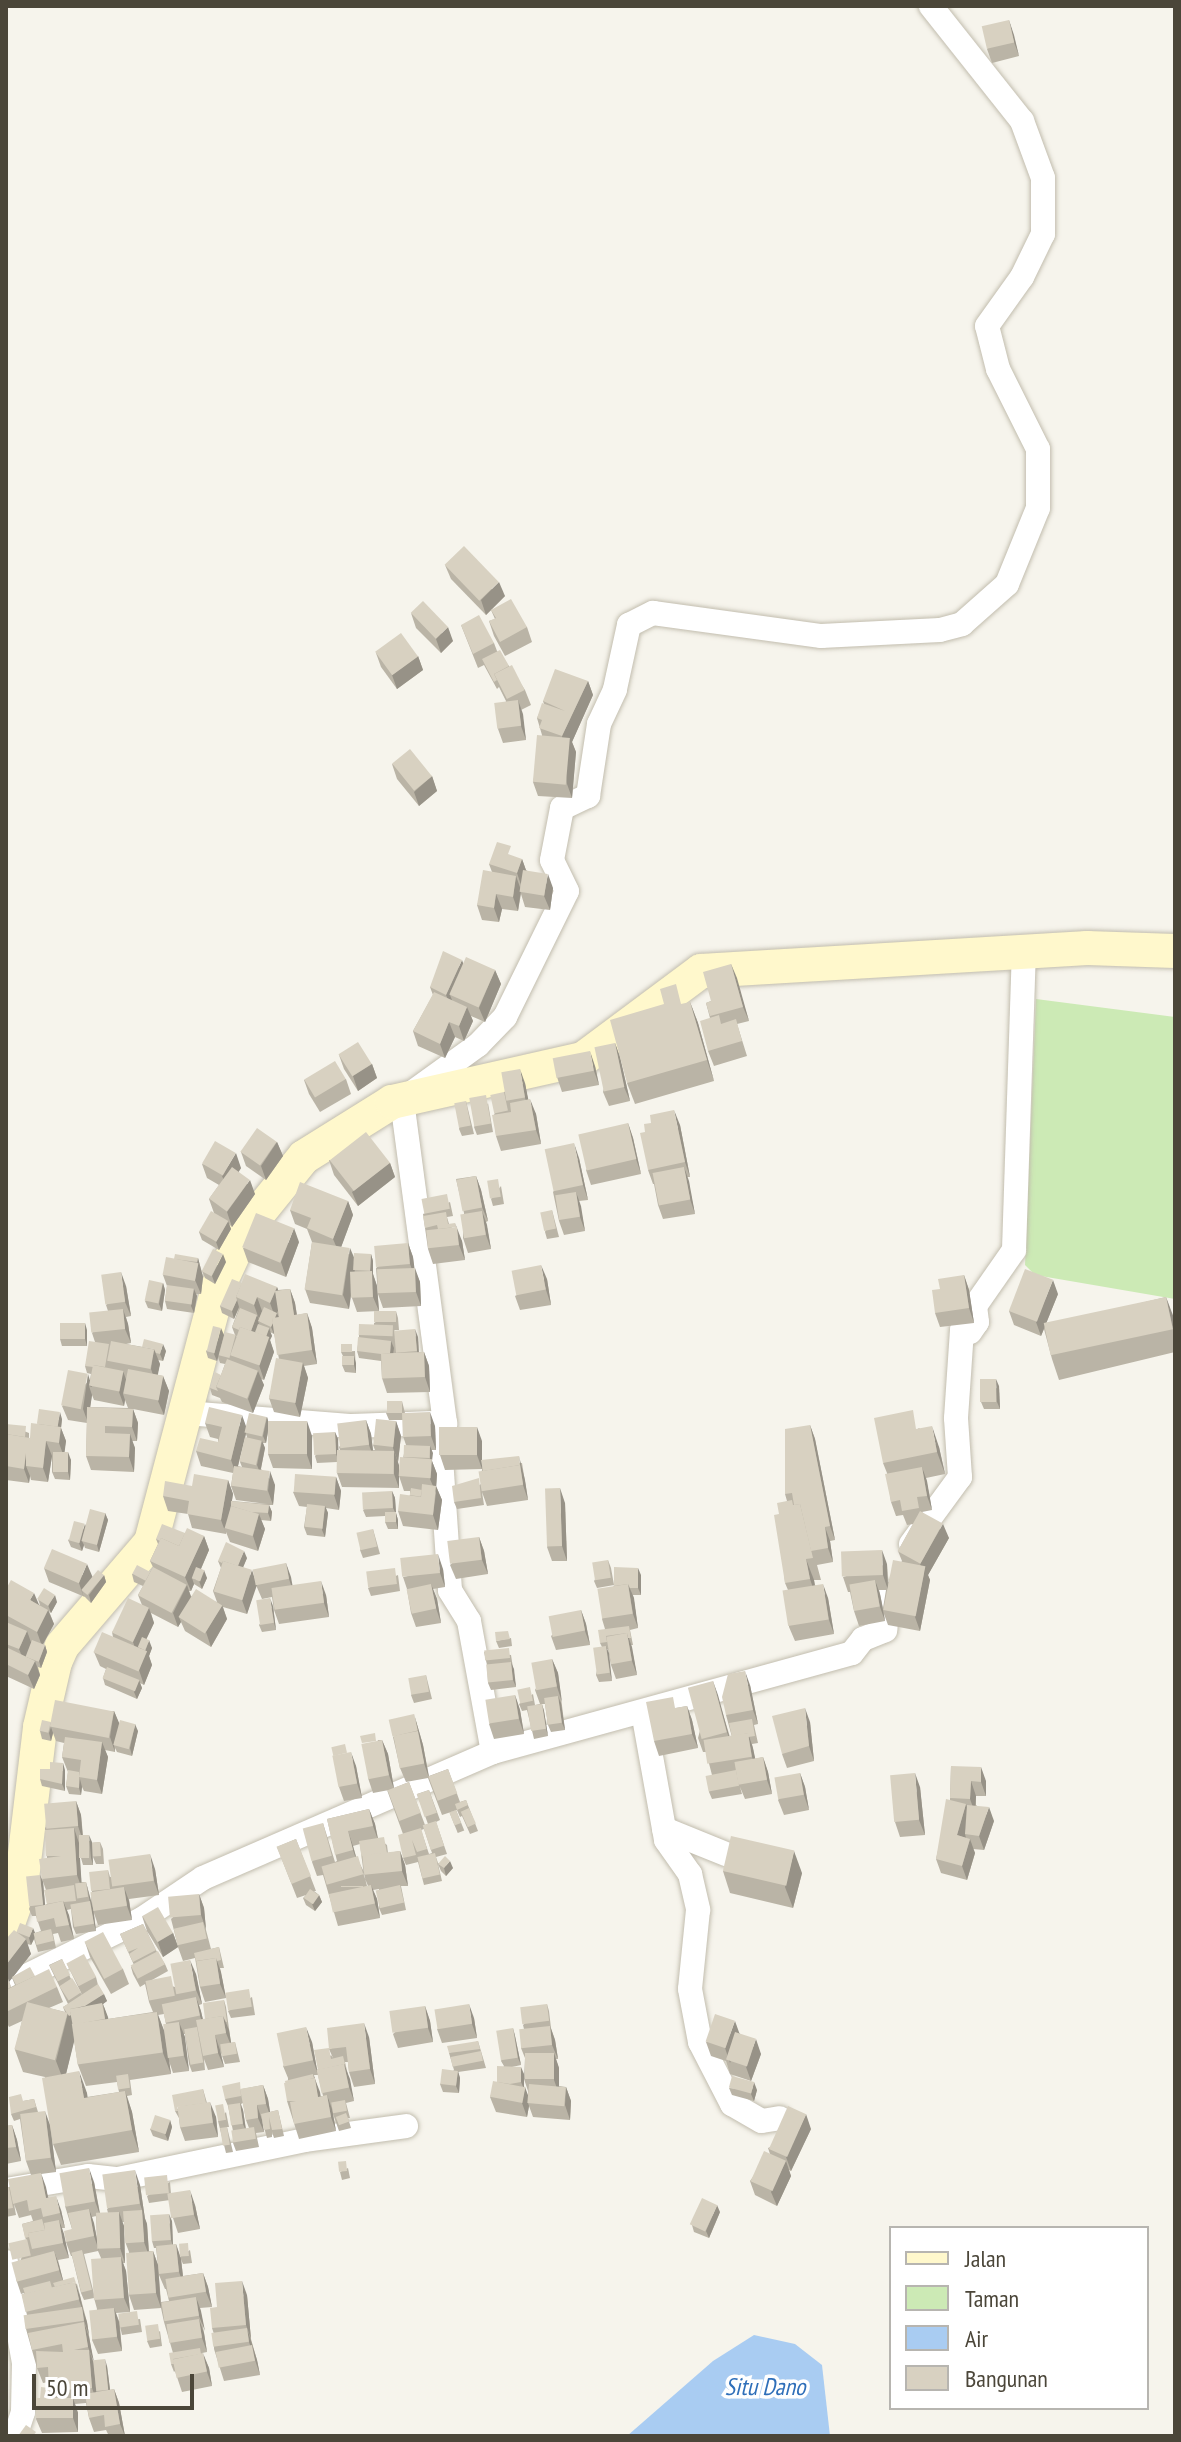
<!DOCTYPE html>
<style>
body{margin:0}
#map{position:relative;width:1181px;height:2442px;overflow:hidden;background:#f6f4ec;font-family:"PT Sans Narrow",sans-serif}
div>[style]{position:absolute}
.green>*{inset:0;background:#cceab5}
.water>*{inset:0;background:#a9ccf2}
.roads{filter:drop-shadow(0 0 2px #c2bdae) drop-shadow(0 0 2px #c2bdae)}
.street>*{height:24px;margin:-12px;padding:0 12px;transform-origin:12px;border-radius:12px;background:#fff}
.secondary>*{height:34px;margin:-17px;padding:0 17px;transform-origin:17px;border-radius:17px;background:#fff8cc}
.wall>*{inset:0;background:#bab4a6;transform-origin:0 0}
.shaded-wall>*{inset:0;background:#979287}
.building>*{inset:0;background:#d8d1c1;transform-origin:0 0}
span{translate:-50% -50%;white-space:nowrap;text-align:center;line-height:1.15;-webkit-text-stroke:7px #fff;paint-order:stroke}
.water-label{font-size:24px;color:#2f6fb9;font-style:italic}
.frame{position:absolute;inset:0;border:8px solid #4b4639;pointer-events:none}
.legend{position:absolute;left:889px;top:2226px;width:260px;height:184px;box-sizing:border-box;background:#fff;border:2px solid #b7b5b0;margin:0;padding:10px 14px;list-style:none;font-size:24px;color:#4b4639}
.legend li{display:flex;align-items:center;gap:16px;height:40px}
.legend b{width:40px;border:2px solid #b7b5b0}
.scale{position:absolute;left:32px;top:2374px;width:162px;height:36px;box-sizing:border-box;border:4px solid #4b4639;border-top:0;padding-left:10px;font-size:24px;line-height:28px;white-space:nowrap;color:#4b4639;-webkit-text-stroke:6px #fff;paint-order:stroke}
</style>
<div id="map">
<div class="green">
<div style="clip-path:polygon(1036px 999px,1175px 1017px,1175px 1299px,1035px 1275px,1025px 1265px)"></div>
</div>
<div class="water">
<div style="clip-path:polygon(754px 2335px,795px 2344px,822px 2365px,830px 2436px,627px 2436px,713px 2361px)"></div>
</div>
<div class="roads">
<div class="street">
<div style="left:186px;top:1413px;width:167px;rotate:4.5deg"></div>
<div style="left:352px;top:1426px;width:83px;rotate:-2.1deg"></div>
<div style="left:911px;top:1544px;width:83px;rotate:-53.8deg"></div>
<div style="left:960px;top:1477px;width:59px;rotate:-93.9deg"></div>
<div style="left:956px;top:1418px;width:88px;rotate:-86.1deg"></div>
<div style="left:962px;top:1330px;width:8px;rotate:14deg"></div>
<div style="left:970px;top:1332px;width:12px;rotate:-55deg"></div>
<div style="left:977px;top:1322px;width:16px;rotate:-97deg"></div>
<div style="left:975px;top:1306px;width:68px;rotate:-55.1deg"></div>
<div style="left:1014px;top:1250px;width:297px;rotate:-88.1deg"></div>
<div style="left:643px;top:1712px;width:130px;rotate:79.8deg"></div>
<div style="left:666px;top:1840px;width:42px;rotate:54.8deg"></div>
<div style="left:690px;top:1874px;width:37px;rotate:77deg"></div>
<div style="left:698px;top:1910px;width:79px;rotate:95.8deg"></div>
<div style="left:690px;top:1989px;width:54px;rotate:79.3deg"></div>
<div style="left:700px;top:2042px;width:70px;rotate:62.7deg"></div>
<div style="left:732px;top:2104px;width:34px;rotate:30deg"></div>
<div style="left:762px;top:2121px;width:18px;rotate:-9deg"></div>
<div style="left:493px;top:1752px;width:133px;rotate:-100.4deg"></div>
<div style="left:469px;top:1621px;width:36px;rotate:-122deg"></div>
<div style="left:450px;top:1590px;width:132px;rotate:-93.9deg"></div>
<div style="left:441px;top:1458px;width:35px;rotate:-83deg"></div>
<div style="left:445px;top:1423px;width:326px;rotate:-97.6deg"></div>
<div style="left:402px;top:1100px;width:94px;rotate:-35.9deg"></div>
<div style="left:478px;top:1045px;width:39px;rotate:-46deg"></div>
<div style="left:505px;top:1017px;width:140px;rotate:-63.8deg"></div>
<div style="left:567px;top:891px;width:34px;rotate:-116deg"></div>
<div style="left:552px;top:860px;width:53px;rotate:-79.1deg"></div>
<div style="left:562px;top:808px;width:29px;rotate:-25deg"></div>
<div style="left:588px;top:796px;width:73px;rotate:-81.3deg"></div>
<div style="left:599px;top:724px;width:38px;rotate:-65deg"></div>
<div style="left:615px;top:689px;width:66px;rotate:-77.7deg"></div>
<div style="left:629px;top:625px;width:27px;rotate:-27deg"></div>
<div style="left:653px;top:613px;width:170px;rotate:7.8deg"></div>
<div style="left:821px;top:636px;width:119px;rotate:-2.9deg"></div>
<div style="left:940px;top:630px;width:23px;rotate:-15deg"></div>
<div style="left:962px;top:624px;width:60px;rotate:-41.6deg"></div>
<div style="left:1007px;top:584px;width:82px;rotate:-67.8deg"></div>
<div style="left:1038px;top:508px;width:59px;rotate:-90deg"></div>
<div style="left:1038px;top:449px;width:89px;rotate:-116.6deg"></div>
<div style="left:998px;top:369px;width:44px;rotate:-104.3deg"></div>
<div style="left:987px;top:326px;width:60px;rotate:-54.5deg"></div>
<div style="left:1022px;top:277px;width:48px;rotate:-64deg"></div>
<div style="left:1043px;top:234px;width:56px;rotate:-90deg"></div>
<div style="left:1043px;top:178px;width:61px;rotate:-110.2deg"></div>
<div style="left:1022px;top:121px;width:147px;rotate:-128.4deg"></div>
<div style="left:664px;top:1829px;width:67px;rotate:22deg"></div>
<div style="left:6px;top:1986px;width:152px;rotate:-26.2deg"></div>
<div style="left:142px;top:1919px;width:73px;rotate:-33.9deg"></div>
<div style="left:203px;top:1878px;width:316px;rotate:-23.5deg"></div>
<div style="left:493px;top:1752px;width:372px;rotate:-15.4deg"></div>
<div style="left:852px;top:1653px;width:18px;rotate:-52deg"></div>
<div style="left:863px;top:1639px;width:24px;rotate:-22deg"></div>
<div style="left:885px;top:1630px;width:38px;rotate:-81deg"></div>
<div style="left:6px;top:2190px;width:83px;rotate:-9.7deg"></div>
<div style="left:88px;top:2176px;width:30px;rotate:6deg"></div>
<div style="left:118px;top:2179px;width:190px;rotate:-11.8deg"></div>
<div style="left:304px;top:2140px;width:103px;rotate:-7.8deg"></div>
<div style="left:6px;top:2262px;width:103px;rotate:79.9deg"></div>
<div style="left:24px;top:2363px;width:49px;rotate:91.2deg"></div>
<div style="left:23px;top:2412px;width:25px;rotate:108deg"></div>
</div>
<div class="secondary">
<div style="left:6px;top:1929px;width:45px;rotate:-70.3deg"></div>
<div style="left:21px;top:1887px;width:161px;rotate:-83.2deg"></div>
<div style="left:40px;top:1727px;width:67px;rotate:-77deg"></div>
<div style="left:55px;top:1662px;width:17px;rotate:-66deg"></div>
<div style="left:62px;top:1646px;width:137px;rotate:-49.4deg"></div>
<div style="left:151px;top:1542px;width:266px;rotate:-75.2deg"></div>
<div style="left:219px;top:1285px;width:60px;rotate:-65.2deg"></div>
<div style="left:244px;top:1231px;width:95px;rotate:-51deg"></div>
<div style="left:304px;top:1157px;width:104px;rotate:-32deg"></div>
<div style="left:392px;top:1102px;width:196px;rotate:-12.7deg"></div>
<div style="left:583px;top:1059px;width:147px;rotate:-36.7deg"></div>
<div style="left:701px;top:971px;width:387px;rotate:-3.4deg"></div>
<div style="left:1087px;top:948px;width:88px;rotate:2deg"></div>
</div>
</div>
<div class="wall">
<div style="clip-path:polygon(1009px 20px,1019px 56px,992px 63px,987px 49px)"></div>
<div style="clip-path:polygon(445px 565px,505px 596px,486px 615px,451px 579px)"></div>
<div style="clip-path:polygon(491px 610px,527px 627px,532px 642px,505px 656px,494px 636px,489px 621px,495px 619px)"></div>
<div style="clip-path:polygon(411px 613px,453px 641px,441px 653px,416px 628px)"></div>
<div style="clip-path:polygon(461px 625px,494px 643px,497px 651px,509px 666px,525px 690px,531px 705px,521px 710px,526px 740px,503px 743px,498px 729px,506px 701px,499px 687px,497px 689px,484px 665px,478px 668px)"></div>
<div style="clip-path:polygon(376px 653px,418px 656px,423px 670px,397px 689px,381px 667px)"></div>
<div style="clip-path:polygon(588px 681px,593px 695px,572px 742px,576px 752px,572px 798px,538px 796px,533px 782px,542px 735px,537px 718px,544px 704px,543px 701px)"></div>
<div style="clip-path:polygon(392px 764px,432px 776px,437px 791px,419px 806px,397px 779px)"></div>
<div style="clip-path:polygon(522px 859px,526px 870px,553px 888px,550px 910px,525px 907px,521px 894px,518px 911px,502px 909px,499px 922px,482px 920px,477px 905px,492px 872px,489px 864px)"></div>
<div style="clip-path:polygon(463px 964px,495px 970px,501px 984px,485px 1022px,471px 1016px,473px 1021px,464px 1041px,455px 1037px,445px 1058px,418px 1046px,413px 1031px,433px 995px,430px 987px)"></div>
<div style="clip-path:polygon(731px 964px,749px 1021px,737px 1024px,747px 1056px,714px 1066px,708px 1051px,710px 1018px,706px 1003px,711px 1001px)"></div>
<div style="clip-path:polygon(690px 1002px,698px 1023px,714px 1081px,635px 1104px,627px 1083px)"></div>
<div style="clip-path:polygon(615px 1043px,620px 1057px,630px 1101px,609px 1106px,603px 1092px)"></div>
<div style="clip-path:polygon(339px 1055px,372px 1064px,377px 1078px,358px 1091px,344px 1069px)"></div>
<div style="clip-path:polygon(595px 1066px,599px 1085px,562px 1092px,557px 1077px)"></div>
<div style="clip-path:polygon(346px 1079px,351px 1094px,320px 1112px,309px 1094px,304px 1080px)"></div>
<div style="clip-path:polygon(525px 1083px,528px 1100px,536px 1114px,541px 1144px,501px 1151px,496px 1136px,494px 1115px,504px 1092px)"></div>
<div style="clip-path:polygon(466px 1101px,474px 1134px,462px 1136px,459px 1129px)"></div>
<div style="clip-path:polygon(488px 1103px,493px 1132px,477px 1135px,474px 1127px)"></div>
<div style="clip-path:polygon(628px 1123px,633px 1138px,641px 1174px,591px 1185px,586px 1170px)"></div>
<div style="clip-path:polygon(680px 1125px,690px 1177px,687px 1177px,695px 1214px,663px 1219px,658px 1205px,654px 1184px,653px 1184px,648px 1170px)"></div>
<div style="clip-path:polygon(277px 1142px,283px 1156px,266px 1180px,246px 1166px,241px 1152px)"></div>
<div style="clip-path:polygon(579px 1158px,588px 1200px,579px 1201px,585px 1231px,564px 1235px,559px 1221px,553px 1192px)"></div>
<div style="clip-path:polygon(329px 1160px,390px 1163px,395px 1177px,358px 1206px,334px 1175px)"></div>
<div style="clip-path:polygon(202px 1164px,241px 1168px,238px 1172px,255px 1194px,232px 1227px,229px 1224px,231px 1229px,219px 1250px,202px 1240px,199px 1232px,214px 1213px,209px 1199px,219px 1185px,207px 1178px)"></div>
<div style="clip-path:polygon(476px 1176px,481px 1190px,488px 1221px,486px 1222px,491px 1249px,468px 1253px,463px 1238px,464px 1213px,456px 1179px)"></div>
<div style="clip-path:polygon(501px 1186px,504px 1204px,493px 1206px,491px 1199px)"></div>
<div style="clip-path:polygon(348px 1201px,353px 1215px,341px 1247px,354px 1259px,371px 1254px,373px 1261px,373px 1274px,377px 1286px,379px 1311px,357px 1312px,352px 1298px,351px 1291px,349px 1309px,310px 1303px,305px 1289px,312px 1242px,307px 1229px,295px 1224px,290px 1210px)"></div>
<div style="clip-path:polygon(450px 1202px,453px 1216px,447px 1217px,449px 1224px,462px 1241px,465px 1260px,433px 1264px,428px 1249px,423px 1214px)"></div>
<div style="clip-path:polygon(552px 1210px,559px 1237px,547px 1239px,545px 1232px)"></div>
<div style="clip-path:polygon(299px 1242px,286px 1277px,248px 1262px,243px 1248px)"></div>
<div style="clip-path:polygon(408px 1243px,413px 1257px,414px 1268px,420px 1282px,421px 1306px,383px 1308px,378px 1294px,376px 1268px)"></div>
<div style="clip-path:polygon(198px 1258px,203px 1277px,201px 1294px,196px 1294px,197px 1296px,194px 1313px,167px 1309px,165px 1301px,167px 1286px,163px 1275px,174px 1259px)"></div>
<div style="clip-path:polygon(226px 1262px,215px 1284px,205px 1278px,202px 1271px)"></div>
<div style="clip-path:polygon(964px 1275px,969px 1290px,974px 1323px,940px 1327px,935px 1313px,940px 1289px)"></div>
<div style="clip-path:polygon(547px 1279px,551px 1305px,520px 1310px,515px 1296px)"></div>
<div style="clip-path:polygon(163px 1283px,165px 1290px,162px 1311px,148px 1308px,145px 1301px)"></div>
<div style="clip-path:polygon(242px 1283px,277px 1287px,278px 1290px,290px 1289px,295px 1303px,297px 1315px,307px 1313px,312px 1328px,317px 1364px,304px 1366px,308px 1378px,300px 1417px,274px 1412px,269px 1398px,279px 1359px,274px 1333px,274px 1334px,270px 1332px,272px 1336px,270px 1340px,274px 1352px,264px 1380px,261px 1379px,264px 1385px,253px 1413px,222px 1402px,220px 1398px,212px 1395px,210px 1388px,221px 1375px,225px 1364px,220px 1363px,218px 1357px,217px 1361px,208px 1358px,206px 1351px,224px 1335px,236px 1335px,237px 1337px,237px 1336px,235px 1335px,232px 1327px,239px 1308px,234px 1319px,222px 1313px,220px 1306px)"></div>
<div style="clip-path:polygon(evenodd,126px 1286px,131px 1316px,126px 1317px,128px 1324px,131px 1343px,126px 1344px,166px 1351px,163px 1361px,158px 1360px,160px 1364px,157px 1375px,163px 1376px,169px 1391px,164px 1415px,133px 1409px,138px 1423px,137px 1441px,132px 1441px,135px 1448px,134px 1472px,91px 1470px,86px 1456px,87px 1423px,68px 1420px,62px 1406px,90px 1380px,91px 1374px,87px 1373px,85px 1366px,95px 1342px,92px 1333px,108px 1311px,106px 1305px,126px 1286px,92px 1395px,94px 1400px,124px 1406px,125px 1400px,128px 1408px,90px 1407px,92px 1395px)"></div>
<div style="clip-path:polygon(1058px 1294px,1045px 1326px,1166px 1297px,1175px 1324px,1175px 1352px,1059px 1380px,1052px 1359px,1044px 1329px,1041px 1336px,1014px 1325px,1009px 1311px)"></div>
<div style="clip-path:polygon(396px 1311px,398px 1318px,399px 1330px,394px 1330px,395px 1331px,418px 1337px,419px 1352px,424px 1352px,429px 1366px,430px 1392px,387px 1393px,382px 1378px,381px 1361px,359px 1358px,357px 1351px,359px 1338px,359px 1335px,374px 1325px,374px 1323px)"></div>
<div style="clip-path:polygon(87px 1330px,87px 1346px,62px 1346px,60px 1339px)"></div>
<div style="clip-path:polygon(355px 1351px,356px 1373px,345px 1372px,342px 1365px,343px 1356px,341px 1352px)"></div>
<div style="clip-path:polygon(999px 1386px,1000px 1409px,984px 1409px,981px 1402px)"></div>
<div style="clip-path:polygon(402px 1401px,405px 1413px,435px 1426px,436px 1450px,431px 1450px,432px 1461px,437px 1474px,436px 1486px,442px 1500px,438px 1530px,403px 1526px,398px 1511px,410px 1495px,410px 1491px,404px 1491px,399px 1476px,406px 1445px,403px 1436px,403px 1420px,389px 1420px,386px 1413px)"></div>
<div style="clip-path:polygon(evenodd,267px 1417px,268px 1421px,312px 1436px,312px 1469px,273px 1468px,268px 1454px,268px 1432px,266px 1443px,263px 1443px,265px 1448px,261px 1469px,275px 1485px,273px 1505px,269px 1505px,272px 1512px,271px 1521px,261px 1520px,265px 1529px,258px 1551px,230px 1542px,226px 1532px,226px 1534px,192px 1528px,188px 1514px,168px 1511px,163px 1496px,192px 1486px,228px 1480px,233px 1494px,232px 1501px,267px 1504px,236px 1500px,231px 1486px,233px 1473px,201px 1466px,196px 1451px,218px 1442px,218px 1439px,210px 1437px,205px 1423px,246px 1427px,267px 1417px,246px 1434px,247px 1437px,240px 1462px,242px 1467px,238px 1466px,246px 1434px)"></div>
<div style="clip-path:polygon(62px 1419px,61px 1428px,66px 1441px,64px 1452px,71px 1460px,70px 1480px,55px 1479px,52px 1472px,52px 1456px,48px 1482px,31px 1480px,30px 1476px,29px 1483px,6px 1480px,6px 1424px,29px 1433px,29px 1438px,30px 1438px,37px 1424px)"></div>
<div style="clip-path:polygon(366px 1420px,371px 1434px,373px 1450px,375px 1450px,373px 1445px,396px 1421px,401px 1436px,398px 1462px,399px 1488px,342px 1487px,337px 1473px,337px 1462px,317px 1463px,315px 1456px,335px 1432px,338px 1439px,338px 1450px,340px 1450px,339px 1447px)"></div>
<div style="clip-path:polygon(810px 1425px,815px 1439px,835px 1540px,830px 1541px,833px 1562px,817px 1565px,821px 1580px,814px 1580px,815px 1585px,828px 1598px,834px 1634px,795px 1641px,789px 1627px,788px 1590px,785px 1583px,779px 1514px,787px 1501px,785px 1494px)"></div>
<div style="clip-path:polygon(evenodd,919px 1428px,939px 1447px,945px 1474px,926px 1478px,932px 1510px,922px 1512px,949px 1538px,928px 1575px,930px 1580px,920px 1631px,888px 1625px,884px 1614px,885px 1621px,859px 1626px,854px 1611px,850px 1592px,848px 1592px,843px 1577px,887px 1564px,888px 1582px,902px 1561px,898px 1551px,913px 1524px,907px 1525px,903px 1515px,896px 1516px,891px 1502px,887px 1473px,883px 1463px,919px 1428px,879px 1590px,886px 1590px,883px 1608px,880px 1594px,879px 1590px)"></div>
<div style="clip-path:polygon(482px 1441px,482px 1460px,522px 1463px,528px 1500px,487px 1506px,482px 1492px,484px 1505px,457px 1509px,454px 1502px,481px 1484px,482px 1469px,445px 1470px,440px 1455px)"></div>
<div style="clip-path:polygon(336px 1477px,341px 1491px,339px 1510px,326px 1508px,328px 1513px,325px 1537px,307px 1535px,304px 1527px,307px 1507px,299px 1506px,293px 1492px)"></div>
<div style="clip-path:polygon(392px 1491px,395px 1498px,396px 1513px,398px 1520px,398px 1529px,388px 1529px,385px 1522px,385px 1516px,366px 1517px,363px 1510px)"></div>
<div style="clip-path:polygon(565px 1503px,567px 1561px,552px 1561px,547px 1547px)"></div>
<div style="clip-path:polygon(105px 1513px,108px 1520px,99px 1552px,85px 1548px,84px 1545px,82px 1551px,71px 1547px,68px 1540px)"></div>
<div style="clip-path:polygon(373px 1529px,380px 1554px,363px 1558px,360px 1550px)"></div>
<div style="clip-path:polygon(185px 1533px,204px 1536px,209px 1550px,201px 1569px,207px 1578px,202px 1589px,194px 1584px,191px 1591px,189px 1591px,191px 1596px,217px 1602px,213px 1591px,221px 1568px,218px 1561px,247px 1558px,243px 1567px,256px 1582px,286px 1563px,292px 1585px,326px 1595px,329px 1617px,279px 1624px,274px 1610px,272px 1597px,262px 1599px,256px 1585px,247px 1614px,223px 1607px,227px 1619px,211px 1647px,185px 1631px,181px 1622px,178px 1627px,151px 1613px,154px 1623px,146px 1639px,152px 1648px,149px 1656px,152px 1665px,144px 1685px,140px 1683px,142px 1688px,137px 1699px,105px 1685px,103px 1678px,106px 1669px,100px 1666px,94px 1652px,113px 1637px,112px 1632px,142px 1605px,138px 1595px,143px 1586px,134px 1582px,132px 1574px,150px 1572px,153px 1567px,150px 1561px,158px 1544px,156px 1539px)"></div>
<div style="clip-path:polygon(479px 1537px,484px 1551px,488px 1574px,456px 1579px,450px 1565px)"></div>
<div style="clip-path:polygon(608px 1560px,611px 1568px,614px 1585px,641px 1575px,641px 1595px,633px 1595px,638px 1628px,630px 1630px,633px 1645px,631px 1645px,637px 1675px,616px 1679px,611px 1665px,608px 1649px,607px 1649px,612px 1681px,599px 1682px,596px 1675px,602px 1647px,600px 1643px,605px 1629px,602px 1619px,614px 1585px,597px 1588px,594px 1581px)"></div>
<div style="clip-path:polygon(44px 1568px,92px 1577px,104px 1575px,106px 1582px,91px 1603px,85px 1597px,49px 1582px)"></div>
<div style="clip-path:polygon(443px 1569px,445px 1587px,433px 1589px,437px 1599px,441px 1623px,416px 1627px,411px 1613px,407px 1589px,403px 1577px)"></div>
<div style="clip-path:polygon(398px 1575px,400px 1591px,371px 1596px,368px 1588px)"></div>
<div style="clip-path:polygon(6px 1589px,40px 1605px,38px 1599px,57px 1602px,51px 1613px,49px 1611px,54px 1624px,43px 1644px,45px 1645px,47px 1652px,41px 1668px,38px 1667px,40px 1675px,34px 1689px,6px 1676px)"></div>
<div style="clip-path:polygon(273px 1606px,276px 1630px,262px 1632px,259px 1625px)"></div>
<div style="clip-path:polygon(581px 1610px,586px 1624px,590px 1645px,556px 1650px,551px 1636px)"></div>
<div style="clip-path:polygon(511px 1638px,512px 1646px,499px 1648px,496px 1641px)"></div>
<div style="clip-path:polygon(484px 1652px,511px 1655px,516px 1687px,491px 1690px,488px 1683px,487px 1665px)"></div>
<div style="clip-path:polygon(552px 1659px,558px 1673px,565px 1730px,551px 1732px,548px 1725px,545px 1704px,542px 1704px,544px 1711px,548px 1736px,534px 1739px,527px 1710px,522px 1711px,519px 1704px,533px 1694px,535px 1705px,540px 1704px,535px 1690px)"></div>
<div style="clip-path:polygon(426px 1675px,432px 1699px,414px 1703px,411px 1695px)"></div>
<div style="clip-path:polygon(713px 1681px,730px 1737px,732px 1737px,726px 1715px,750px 1685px,758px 1724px,754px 1725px,758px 1743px,752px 1744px,755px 1759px,763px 1757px,768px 1772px,772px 1794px,745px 1799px,740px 1787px,742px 1794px,712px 1799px,709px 1792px,712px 1775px,706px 1752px,703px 1752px,698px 1738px)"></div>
<div style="clip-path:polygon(515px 1695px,520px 1710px,524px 1734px,494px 1739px,489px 1724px)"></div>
<div style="clip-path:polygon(687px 1706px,692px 1720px,698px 1748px,659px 1756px,654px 1741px,676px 1708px)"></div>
<div style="clip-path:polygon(114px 1711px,119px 1724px,138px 1731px,132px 1756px,117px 1752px,115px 1748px,115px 1752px,105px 1750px,108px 1757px,102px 1794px,84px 1791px,82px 1787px,81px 1795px,69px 1794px,66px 1786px,68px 1772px,62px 1757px,64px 1743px,56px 1741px,53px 1733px,51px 1741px,42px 1739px,40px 1731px,51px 1722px)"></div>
<div style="clip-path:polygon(416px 1721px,423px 1745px,429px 1776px,448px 1769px,460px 1802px,466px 1800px,478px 1831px,470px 1834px,462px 1816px,460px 1817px,457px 1810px,442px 1815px,428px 1778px,406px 1782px,400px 1768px,393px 1737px)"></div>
<div style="clip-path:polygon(810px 1722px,814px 1761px,787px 1768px,782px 1754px)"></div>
<div style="clip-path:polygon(evenodd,378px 1740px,382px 1740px,388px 1754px,394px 1788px,409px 1782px,425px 1825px,428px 1824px,417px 1794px,429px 1790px,440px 1820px,436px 1822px,447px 1854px,436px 1857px,438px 1863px,453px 1868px,446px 1876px,441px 1871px,438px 1864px,442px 1881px,424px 1885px,418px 1862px,406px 1865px,403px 1858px,403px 1834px,387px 1790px,389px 1790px,373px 1793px,368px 1778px,378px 1740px,424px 1829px,432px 1853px,429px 1854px,421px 1830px,424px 1829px)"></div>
<div style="clip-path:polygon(348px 1753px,356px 1766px,362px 1798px,344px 1801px,339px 1787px)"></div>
<div style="clip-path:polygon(951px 1766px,986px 1781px,986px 1796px,976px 1796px,976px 1805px,994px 1821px,984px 1850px,973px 1849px,975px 1853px,967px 1880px,941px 1873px,936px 1859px,950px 1800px)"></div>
<div style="clip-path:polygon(65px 1770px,65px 1791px,42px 1786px,40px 1779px)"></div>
<div style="clip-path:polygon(800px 1773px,805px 1787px,809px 1810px,784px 1815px,778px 1800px)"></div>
<div style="clip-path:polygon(920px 1787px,925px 1835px,900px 1837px,895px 1822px)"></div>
<div style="clip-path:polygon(evenodd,76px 1801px,81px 1815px,83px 1835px,92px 1843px,100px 1842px,103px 1849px,104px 1864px,96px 1864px,93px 1857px,92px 1848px,93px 1865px,83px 1865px,81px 1858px,79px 1843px,81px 1882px,86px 1882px,91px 1903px,92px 1891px,108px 1870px,110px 1877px,155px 1869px,159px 1895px,129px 1899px,132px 1920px,98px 1925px,94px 1913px,96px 1931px,76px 1934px,73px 1927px,71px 1909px,67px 1910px,74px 1939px,61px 1942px,58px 1933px,53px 1934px,56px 1948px,38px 1952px,34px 1939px,31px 1945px,27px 1944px,31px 1954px,13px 1977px,35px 1976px,57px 1987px,63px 2002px,49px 2008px,65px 2012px,63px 2007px,68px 2004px,49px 1965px,62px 1959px,71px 1979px,82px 1995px,67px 1964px,96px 1977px,98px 1985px,107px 2001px,103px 2004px,108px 2019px,153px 2012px,149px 2002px,145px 1984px,140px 1987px,133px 1974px,131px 1967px,134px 1965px,120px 1934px,143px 1924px,157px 1952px,165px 1964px,168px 1971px,152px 1980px,175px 1987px,196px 1974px,202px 2004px,199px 2005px,203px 2019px,205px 2019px,224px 2000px,226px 2007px,231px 2043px,235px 2042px,240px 2062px,225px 2064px,220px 2050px,224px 2067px,208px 2070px,204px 2059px,205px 2070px,192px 2072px,189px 2064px,185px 2034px,184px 2034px,189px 2071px,173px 2073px,169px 2061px,171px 2074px,130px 2080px,132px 2095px,127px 2096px,132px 2112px,139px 2152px,61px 2165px,53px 2144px,51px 2132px,56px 2172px,41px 2174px,48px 2197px,61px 2210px,65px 2228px,62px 2228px,69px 2258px,58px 2260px,63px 2280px,77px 2284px,87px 2322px,93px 2361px,107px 2366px,110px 2390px,114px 2389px,119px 2403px,125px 2436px,109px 2436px,106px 2430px,94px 2432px,89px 2418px,86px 2403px,75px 2404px,78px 2413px,78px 2432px,42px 2433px,36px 2419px,40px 2399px,49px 2388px,49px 2382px,43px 2383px,37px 2368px,26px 2329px,27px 2315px,22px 2295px,25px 2294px,24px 2293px,21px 2294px,16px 2279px,26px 2240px,22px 2224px,33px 2221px,31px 2215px,19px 2218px,14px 2204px,16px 2215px,6px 2217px,6px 2188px,9px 2187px,31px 2175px,26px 2161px,20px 2119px,14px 2121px,11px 2114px,23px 2101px,34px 2099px,38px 2112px,50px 2124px,45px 2077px,23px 2072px,15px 2050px,22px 2021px,9px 2027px,6px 2021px,6px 1980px,7px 1980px,6px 1979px,6px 1939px,16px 1932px,35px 1933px,41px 1931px,36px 1916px,32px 1916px,29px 1909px,40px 1875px,43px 1882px,45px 1905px,47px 1904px,46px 1890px,42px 1879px,47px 1858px,45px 1828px,76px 1801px,12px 1978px,15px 1985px,11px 1987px,9px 1981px,12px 1978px,76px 1801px,164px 2014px,166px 2024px,164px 2031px,158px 2015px,164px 2014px,76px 1801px,74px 2040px,78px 2065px,86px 2086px,117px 2082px,119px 2092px,87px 2097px,87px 2093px,66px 2074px,74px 2040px)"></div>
<div style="clip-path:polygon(evenodd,369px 1809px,375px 1824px,378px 1838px,387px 1845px,388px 1853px,400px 1851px,405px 1865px,408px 1886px,401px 1886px,406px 1910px,382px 1915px,379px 1908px,379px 1889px,373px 1890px,377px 1899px,380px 1918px,338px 1926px,323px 1875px,317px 1876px,312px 1862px,323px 1823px,335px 1862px,337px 1861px,327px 1819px,369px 1809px,360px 1844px,364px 1876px,368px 1886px,367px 1886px,363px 1870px,356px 1856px,353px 1846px,360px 1844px)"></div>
<div style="left:456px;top:1810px;width:22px;height:7px;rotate:68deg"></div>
<div style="clip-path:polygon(296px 1839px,316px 1891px,314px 1891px,319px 1895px,322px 1902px,315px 1911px,306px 1905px,303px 1898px,306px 1895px,297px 1898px,277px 1847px)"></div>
<div style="clip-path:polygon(723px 1871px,802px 1873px,793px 1908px,730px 1893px)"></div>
<div style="clip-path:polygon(199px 1894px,204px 1908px,206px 1930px,211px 1949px,219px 1947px,224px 1968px,220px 1968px,226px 1998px,205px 2002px,200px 1987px,195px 1958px,183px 1961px,178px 1947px,163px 1957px,147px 1931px,142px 1916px,173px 1933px,178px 1946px,171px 1919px)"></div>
<div style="clip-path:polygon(85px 1942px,123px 1969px,129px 1984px,111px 1994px,90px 1957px)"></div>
<div style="clip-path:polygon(252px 1997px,255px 2015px,231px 2018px,228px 2011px)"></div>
<div style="clip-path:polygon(547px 2004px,549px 2011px,551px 2028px,555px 2040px,558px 2059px,556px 2059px,559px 2068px,559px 2086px,566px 2087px,571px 2101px,570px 2120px,533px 2117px,529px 2106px,527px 2117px,496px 2112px,490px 2097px,504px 2066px,501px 2061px,513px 2028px,515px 2036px,521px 2065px,512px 2067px,524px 2074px,524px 2086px,528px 2096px,528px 2091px,524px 2079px,525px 2058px,521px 2048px,524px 2029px,523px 2025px)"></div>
<div style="clip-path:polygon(425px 2006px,430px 2021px,433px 2042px,398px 2048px,393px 2034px)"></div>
<div style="clip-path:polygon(474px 2018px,477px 2038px,442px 2043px,437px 2029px)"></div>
<div style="clip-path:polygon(739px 2033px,761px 2054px,751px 2081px,730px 2074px,726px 2061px,711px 2056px,706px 2042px)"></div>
<div style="clip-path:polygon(evenodd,369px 2037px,375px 2084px,354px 2087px,349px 2072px,348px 2062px,345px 2062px,354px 2101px,346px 2103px,350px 2118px,348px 2118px,351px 2128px,339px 2131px,333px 2114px,336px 2131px,299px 2139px,287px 2101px,288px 2078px,283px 2066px,312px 2042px,317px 2070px,331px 2055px,333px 2058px,329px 2049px,369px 2037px,314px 2075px,318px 2075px,323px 2096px,320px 2096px,314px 2075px)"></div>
<div style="clip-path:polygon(478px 2041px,486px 2068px,458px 2072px,460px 2078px,459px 2093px,443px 2092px,440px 2084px,454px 2070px,449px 2053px)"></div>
<div style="clip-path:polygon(evenodd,263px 2085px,268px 2099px,270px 2112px,278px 2110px,284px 2136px,274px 2138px,272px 2132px,272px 2137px,267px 2138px,262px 2120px,264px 2132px,256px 2133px,259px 2147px,236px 2151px,233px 2143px,233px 2131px,228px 2106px,225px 2099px,242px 2089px,263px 2085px,243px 2103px,246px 2120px,249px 2128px,246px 2129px,243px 2110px,241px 2104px,243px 2103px)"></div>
<div style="clip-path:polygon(729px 2088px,757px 2090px,754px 2101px,732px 2095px)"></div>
<div style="clip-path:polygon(203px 2089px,207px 2103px,216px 2117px,218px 2137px,185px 2141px,180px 2127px,179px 2118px,175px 2111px)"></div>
<div style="clip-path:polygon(226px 2112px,229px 2127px,227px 2127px,233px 2152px,226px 2153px,218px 2121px)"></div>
<div style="clip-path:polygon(170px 2120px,172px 2127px,168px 2141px,153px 2136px,150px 2129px)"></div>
<div style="clip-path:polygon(12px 2125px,17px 2140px,21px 2161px,6px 2164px,6px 2126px)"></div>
<div style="clip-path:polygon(811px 2129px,791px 2171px,789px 2170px,791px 2176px,777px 2206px,755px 2195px,750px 2181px,770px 2154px,768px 2148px)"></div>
<div style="clip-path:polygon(348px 2168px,350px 2178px,342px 2180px,340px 2172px)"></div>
<div style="clip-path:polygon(evenodd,94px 2182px,100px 2213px,108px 2213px,107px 2209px,140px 2185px,145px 2219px,147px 2224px,149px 2251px,153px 2251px,158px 2265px,156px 2248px,154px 2248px,152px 2241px,172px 2221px,173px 2245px,176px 2244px,181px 2259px,183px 2276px,203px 2273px,208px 2287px,212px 2307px,200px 2308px,207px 2352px,202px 2353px,209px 2368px,212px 2386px,182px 2392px,175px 2371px,174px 2372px,171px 2364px,173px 2353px,164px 2322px,161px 2308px,134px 2310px,129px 2295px,129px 2252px,126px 2244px,124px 2222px,122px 2222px,124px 2226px,125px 2263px,123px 2263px,126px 2271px,130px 2312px,116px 2313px,119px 2321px,140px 2319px,142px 2332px,122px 2335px,120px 2326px,122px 2351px,98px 2354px,92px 2340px,97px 2309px,94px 2298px,84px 2300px,81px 2293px,72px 2256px,71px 2256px,66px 2242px,72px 2229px,65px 2206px,94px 2182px,96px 2216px,97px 2238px,92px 2217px,96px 2216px,94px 2182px,98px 2251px,101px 2258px,94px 2294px,84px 2254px,98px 2251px,94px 2182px,158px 2265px,159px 2275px,165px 2289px,166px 2289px,169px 2301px,161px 2302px,158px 2265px)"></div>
<div style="clip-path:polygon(170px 2182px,171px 2194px,195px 2205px,200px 2229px,178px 2233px,173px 2218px,170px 2200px,149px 2203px,147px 2196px)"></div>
<div style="clip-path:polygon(720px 2212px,709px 2238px,694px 2232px,692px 2225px)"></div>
<div style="clip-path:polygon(190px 2250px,192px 2263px,183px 2264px,180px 2257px)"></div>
<div style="clip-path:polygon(247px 2295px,251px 2339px,257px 2360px,260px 2375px,224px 2381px,214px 2349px,214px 2334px,212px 2328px,217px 2307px)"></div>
<div style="clip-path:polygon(160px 2331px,162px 2346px,150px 2348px,147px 2341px)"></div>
</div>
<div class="shaded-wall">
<div style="clip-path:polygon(1009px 20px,1014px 35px,1019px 56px,1014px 42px)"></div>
<div style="clip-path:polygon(499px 582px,505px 596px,486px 615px,481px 600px)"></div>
<div style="clip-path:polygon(448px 627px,453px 641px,441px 653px,436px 639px)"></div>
<div style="clip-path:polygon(418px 656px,423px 670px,397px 689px,392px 675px)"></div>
<div style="clip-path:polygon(588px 681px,593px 695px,572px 742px,576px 752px,572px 798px,567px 784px,562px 736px)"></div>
<div style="clip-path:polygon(518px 700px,523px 714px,526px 740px,521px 726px)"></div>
<div style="clip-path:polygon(432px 776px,437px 791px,419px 806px,414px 792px)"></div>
<div style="clip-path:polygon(522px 859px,527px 873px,522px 888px,517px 873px)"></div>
<div style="clip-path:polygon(548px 874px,553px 888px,550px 910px,544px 896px)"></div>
<div style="clip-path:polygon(516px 876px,521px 890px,518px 911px,513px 897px)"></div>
<div style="clip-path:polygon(496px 894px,502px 909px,499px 922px,494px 908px)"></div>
<div style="clip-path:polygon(462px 960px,467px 974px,450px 995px,454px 1005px,452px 1009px,446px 995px)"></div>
<div style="clip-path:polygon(731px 964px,737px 978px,749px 1021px,743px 1007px)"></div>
<div style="clip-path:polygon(495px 970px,501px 984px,485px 1022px,479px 1008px)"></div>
<div style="clip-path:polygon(690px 1002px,698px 1023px,714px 1081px,707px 1060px)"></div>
<div style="clip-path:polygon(467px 1007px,473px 1021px,464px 1041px,459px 1026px)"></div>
<div style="clip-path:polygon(449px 1022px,455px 1037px,445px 1058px,440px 1044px)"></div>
<div style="clip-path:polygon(615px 1043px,620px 1057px,630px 1101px,624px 1087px)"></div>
<div style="clip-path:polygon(590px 1051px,595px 1066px,599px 1085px,594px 1071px)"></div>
<div style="clip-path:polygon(372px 1064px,377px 1078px,358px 1091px,353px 1076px)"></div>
<div style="clip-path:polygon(520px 1069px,525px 1083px,531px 1113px,525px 1098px)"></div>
<div style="clip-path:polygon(530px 1099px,536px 1114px,541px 1144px,536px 1130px)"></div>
<div style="clip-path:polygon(674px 1110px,680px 1125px,690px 1177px,685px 1162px)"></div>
<div style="clip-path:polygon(628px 1123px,633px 1138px,641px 1174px,636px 1159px)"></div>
<div style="clip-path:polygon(277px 1142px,283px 1156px,266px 1180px,261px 1166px)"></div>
<div style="clip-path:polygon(574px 1143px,579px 1158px,588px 1200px,583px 1185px)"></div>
<div style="clip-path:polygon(236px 1153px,241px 1168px,228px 1190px,222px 1176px)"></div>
<div style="clip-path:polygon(390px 1163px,395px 1177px,358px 1206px,352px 1192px)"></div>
<div style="clip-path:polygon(684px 1167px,689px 1181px,695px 1214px,690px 1199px)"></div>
<div style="clip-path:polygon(476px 1176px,481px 1190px,488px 1221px,482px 1207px)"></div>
<div style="clip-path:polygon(250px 1180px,255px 1194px,232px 1227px,227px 1212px)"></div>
<div style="clip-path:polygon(576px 1192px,581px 1206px,585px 1231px,580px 1217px)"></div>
<div style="clip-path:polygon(348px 1201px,353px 1215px,339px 1253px,333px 1239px)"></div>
<div style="clip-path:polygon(482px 1211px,487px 1225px,491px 1249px,486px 1235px)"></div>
<div style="clip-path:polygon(228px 1221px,231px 1229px,219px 1250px,216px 1242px)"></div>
<div style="clip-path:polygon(455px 1223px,462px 1241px,465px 1260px,459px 1245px)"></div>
<div style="clip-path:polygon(294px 1228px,299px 1242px,286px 1277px,281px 1262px)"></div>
<div style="clip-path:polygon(408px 1243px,413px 1257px,415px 1272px,415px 1268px,420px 1282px,421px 1306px,416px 1292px,415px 1278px,410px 1264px)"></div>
<div style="clip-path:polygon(350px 1248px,356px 1262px,349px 1309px,343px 1295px)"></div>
<div style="clip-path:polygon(223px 1254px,226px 1262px,215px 1284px,212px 1276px)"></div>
<div style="clip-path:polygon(371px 1254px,373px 1261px,373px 1274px,377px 1286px,379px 1311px,373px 1297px,370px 1271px)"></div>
<div style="clip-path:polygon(198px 1258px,203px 1277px,201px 1294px,195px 1280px)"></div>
<div style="clip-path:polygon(541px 1265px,547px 1279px,551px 1305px,546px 1290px)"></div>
<div style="clip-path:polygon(121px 1272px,126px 1286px,131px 1316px,125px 1302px)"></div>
<div style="clip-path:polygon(964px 1275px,969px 1290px,974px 1323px,969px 1308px)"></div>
<div style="clip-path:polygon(1053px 1280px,1058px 1294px,1041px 1336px,1036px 1322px)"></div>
<div style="clip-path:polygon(163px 1283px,165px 1290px,162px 1311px,159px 1304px)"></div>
<div style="clip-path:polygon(277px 1287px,282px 1301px,277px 1313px,280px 1320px,274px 1334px,271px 1327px,275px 1317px,270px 1303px)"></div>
<div style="clip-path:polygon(194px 1289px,197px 1296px,194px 1313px,191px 1306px)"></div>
<div style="clip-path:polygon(290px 1289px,295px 1303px,299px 1330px,294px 1315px)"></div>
<div style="clip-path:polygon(257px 1297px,262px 1311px,259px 1319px,254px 1305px)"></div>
<div style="clip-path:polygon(1166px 1297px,1174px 1318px,1175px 1334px,1173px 1329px)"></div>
<div style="clip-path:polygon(237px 1300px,239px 1307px,234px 1319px,232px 1311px)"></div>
<div style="clip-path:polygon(123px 1309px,128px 1324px,131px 1343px,125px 1329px)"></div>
<div style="clip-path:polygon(307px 1313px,312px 1328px,317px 1364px,312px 1350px)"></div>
<div style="clip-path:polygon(257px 1315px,260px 1322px,258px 1321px,259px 1324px,255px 1335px,250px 1334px)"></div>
<div style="clip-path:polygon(85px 1323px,87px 1330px,87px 1346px,85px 1339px)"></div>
<div style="clip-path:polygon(221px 1328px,224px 1335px,217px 1361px,214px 1354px)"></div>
<div style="clip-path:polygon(269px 1328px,272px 1336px,270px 1340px,274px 1352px,264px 1380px,259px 1365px,265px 1339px)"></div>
<div style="clip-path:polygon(415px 1329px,418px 1337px,419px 1358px,417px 1351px)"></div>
<div style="clip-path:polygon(391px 1341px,394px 1348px,392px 1362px,390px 1355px)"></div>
<div style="clip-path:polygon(163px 1344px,166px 1351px,163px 1361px,160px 1354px)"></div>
<div style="clip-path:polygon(154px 1349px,160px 1364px,156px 1384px,151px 1369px)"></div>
<div style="clip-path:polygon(424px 1352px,429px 1366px,430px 1392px,425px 1377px)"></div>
<div style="clip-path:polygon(354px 1356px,356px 1363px,356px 1373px,354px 1365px)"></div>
<div style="clip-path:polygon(303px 1363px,308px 1378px,300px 1417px,295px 1403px)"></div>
<div style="clip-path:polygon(123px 1371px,128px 1385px,123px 1394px,125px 1400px,124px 1406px,119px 1392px)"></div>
<div style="clip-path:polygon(258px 1371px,264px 1385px,253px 1413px,248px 1399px)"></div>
<div style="clip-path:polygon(88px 1374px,92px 1387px,89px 1386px,92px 1395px,88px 1423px,83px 1409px)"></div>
<div style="clip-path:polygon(163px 1376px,169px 1391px,164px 1415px,158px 1401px)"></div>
<div style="clip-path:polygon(996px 1379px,999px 1386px,1000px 1409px,997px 1402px)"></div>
<div style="clip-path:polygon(133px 1409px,138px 1423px,137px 1441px,132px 1427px)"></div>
<div style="clip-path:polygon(60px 1412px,62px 1419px,61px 1428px,66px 1441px,64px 1457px,59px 1443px,57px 1430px)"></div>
<div style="clip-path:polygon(430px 1412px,435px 1426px,436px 1450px,431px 1436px)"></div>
<div style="clip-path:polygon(242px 1415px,247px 1429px,236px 1474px,231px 1460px)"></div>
<div style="clip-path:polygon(267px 1417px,269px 1424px,266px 1443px,263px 1436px)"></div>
<div style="clip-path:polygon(366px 1420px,371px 1434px,374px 1459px,369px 1445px)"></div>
<div style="clip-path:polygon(307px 1421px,312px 1436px,312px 1469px,307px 1455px)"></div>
<div style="clip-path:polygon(396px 1421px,401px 1436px,398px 1462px,393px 1448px)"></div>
<div style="clip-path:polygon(810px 1425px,815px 1439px,835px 1540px,830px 1526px)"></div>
<div style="clip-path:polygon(932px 1426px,939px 1447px,945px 1474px,937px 1452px)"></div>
<div style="clip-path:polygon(477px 1427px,482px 1441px,482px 1469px,477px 1455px)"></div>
<div style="clip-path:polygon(335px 1432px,338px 1439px,339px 1462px,336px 1454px)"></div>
<div style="clip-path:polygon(130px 1434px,135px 1448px,134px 1472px,129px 1457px)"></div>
<div style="clip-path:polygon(46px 1441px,52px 1456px,48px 1482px,43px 1468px)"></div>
<div style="clip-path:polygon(262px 1441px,265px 1448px,260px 1473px,257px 1465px)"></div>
<div style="clip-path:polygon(430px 1446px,433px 1453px,432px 1461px,437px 1474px,436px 1491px,436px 1486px,442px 1500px,438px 1530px,433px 1515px,436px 1493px,430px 1479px)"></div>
<div style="clip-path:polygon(394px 1451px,399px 1465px,399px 1488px,394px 1474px)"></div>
<div style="clip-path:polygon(68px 1452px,71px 1460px,70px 1480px,68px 1472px)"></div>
<div style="clip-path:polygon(26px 1453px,26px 1466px,30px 1476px,29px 1483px,24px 1469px)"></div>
<div style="clip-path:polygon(519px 1456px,525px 1480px,528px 1500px,523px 1485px)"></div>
<div style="clip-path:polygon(922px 1467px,927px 1481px,932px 1510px,927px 1496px)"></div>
<div style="clip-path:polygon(270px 1471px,275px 1485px,273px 1505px,268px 1491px)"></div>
<div style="clip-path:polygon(336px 1477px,341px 1491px,339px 1510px,334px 1495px)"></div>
<div style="clip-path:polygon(228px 1480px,233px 1494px,227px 1528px,224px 1528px,226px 1534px,221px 1520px)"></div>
<div style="clip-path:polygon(560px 1488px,565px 1503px,567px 1561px,562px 1546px)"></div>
<div style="clip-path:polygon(392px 1491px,395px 1498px,396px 1513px,398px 1520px,398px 1529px,396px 1522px,396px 1514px,393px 1508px)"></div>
<div style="clip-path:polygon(269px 1505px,272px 1512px,271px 1521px,268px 1513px)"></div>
<div style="clip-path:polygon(325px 1506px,328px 1513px,325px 1537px,322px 1530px)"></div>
<div style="clip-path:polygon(105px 1513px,108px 1520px,99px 1552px,97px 1545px)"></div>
<div style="clip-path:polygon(259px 1514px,265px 1529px,258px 1551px,253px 1536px)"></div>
<div style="clip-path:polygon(85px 1524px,88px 1531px,82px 1541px,84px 1545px,82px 1551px,79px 1543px)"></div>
<div style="clip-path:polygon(943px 1524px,949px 1538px,928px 1575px,930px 1580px,920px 1631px,915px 1617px,924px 1573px,920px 1564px)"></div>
<div style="clip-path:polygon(825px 1527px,830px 1541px,833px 1562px,828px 1548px)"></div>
<div style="clip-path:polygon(204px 1536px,209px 1550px,196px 1580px,192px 1578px,194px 1584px,191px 1591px,185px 1577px)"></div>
<div style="clip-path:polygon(479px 1537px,484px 1551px,488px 1574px,482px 1560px)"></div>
<div style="clip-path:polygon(882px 1550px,887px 1564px,888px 1590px,883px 1575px)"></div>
<div style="clip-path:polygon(244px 1551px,247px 1558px,239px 1577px,236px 1569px)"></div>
<div style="clip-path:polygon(438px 1554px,443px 1569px,445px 1587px,440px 1573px)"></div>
<div style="clip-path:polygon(806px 1559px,814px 1580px,817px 1600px,810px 1579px)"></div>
<div style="clip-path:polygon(286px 1563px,291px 1577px,294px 1594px,289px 1579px)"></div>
<div style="clip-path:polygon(87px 1564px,93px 1578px,82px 1591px,84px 1598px,79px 1583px)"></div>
<div style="clip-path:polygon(638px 1568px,641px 1575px,641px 1595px,638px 1588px)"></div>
<div style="clip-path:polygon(204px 1570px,207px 1578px,202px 1589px,199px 1581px)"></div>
<div style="clip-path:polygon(252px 1570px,257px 1585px,247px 1614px,242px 1600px)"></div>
<div style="clip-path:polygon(104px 1575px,106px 1582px,91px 1603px,89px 1595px)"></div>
<div style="clip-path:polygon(875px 1580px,880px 1594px,885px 1621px,880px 1607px)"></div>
<div style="clip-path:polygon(321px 1581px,326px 1595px,329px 1617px,324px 1603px)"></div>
<div style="clip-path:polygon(431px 1584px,437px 1599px,441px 1623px,436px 1608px)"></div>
<div style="clip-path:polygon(628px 1584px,634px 1598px,638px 1628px,633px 1614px)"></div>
<div style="clip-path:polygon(823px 1584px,828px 1598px,834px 1634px,829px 1620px)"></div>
<div style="clip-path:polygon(187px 1585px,192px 1600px,179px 1617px,181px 1622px,178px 1627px,173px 1613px)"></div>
<div style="clip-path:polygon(34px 1593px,40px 1607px,30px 1600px)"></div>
<div style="clip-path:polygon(55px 1595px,57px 1602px,51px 1613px,48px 1605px)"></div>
<div style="clip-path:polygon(270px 1598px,273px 1606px,276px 1630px,274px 1623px)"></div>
<div style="clip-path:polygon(222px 1605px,227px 1619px,211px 1647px,206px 1632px)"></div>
<div style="clip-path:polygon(149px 1608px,154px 1623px,138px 1657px,133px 1642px)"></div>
<div style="clip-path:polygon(48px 1610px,54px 1624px,42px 1646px,37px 1632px)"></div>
<div style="clip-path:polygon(581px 1610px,586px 1624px,590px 1645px,585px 1631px)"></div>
<div style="clip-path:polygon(27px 1631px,32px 1645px,25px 1664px,19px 1649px)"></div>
<div style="clip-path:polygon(627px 1633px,632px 1647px,637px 1675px,632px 1661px)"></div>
<div style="clip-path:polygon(149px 1640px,152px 1648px,149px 1656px,152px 1665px,144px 1685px,139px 1670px)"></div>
<div style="clip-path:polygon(45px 1645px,47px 1652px,41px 1668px,39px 1661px)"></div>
<div style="clip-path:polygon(606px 1646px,609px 1653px,612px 1681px,610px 1673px)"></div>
<div style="clip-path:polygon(552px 1659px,558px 1673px,562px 1702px,557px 1687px)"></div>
<div style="clip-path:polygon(35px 1661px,40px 1675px,34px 1689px,28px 1675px)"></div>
<div style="clip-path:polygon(511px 1662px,514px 1669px,516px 1687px,513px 1680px)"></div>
<div style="clip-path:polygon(745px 1671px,750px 1685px,758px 1724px,753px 1710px)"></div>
<div style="clip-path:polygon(139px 1680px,142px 1688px,137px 1699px,134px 1692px)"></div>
<div style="clip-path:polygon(713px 1681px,718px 1695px,732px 1747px,727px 1732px)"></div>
<div style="clip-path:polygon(515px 1695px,520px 1710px,524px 1734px,519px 1719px)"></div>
<div style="clip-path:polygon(558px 1696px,561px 1703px,565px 1730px,562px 1723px)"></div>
<div style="clip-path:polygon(542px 1704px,544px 1711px,548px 1736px,546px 1729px)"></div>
<div style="clip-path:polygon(687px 1706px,692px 1720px,698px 1748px,692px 1734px)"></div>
<div style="clip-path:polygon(805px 1708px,810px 1722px,814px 1761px,809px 1746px)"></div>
<div style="clip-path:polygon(114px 1711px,120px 1725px,114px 1745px,115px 1752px,110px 1737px)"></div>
<div style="clip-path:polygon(414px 1714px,423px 1745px,429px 1778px,424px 1763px)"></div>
<div style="clip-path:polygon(135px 1724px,138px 1731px,132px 1756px,130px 1748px)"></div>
<div style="clip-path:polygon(51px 1727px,53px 1733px,51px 1741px,49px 1733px)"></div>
<div style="clip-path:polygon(748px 1733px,753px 1748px,758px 1772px,752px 1757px)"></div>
<div style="clip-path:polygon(382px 1740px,388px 1754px,394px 1789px,389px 1775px)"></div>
<div style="clip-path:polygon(102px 1742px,108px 1757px,102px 1794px,97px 1780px)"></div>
<div style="clip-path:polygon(351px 1752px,356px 1766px,362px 1798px,357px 1783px)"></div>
<div style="clip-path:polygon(763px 1757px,768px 1772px,772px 1794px,767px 1780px)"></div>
<div style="clip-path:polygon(63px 1763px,65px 1770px,65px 1791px,62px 1784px)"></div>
<div style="clip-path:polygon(981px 1767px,986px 1781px,986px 1796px,981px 1782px)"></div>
<div style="clip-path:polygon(800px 1773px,805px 1787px,809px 1810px,804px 1795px)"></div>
<div style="clip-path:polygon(915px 1773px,920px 1787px,925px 1835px,919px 1820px)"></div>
<div style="clip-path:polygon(80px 1779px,82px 1787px,81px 1795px,79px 1788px)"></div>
<div style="clip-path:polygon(971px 1781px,976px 1796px,975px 1813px,970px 1799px)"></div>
<div style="clip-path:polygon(76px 1801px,81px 1815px,83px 1841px,78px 1826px)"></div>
<div style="clip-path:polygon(966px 1804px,971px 1818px,965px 1834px,966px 1838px,957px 1835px)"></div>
<div style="clip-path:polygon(989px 1807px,994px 1821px,984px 1850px,979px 1836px)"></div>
<div style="clip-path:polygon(369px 1809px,375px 1824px,378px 1840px,373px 1826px)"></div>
<div style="clip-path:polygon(74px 1828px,79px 1843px,82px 1889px,77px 1875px)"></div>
<div style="clip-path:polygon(348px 1831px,353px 1846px,358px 1865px,353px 1850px)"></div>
<div style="clip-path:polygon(89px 1835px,92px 1842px,93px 1865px,91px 1858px)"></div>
<div style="clip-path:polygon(970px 1839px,975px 1853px,967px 1880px,962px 1866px)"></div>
<div style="clip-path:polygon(400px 1851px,405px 1865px,408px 1886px,402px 1871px)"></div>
<div style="clip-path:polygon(794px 1851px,802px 1873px,793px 1908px,785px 1887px)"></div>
<div style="clip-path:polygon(150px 1854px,155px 1869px,159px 1895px,154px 1881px)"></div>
<div style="clip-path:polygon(450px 1861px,453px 1868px,446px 1876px,444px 1868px)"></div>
<div style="clip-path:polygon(40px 1875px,43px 1882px,46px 1915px,43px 1907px)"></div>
<div style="clip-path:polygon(86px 1882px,93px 1908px,96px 1931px,94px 1924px)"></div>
<div style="clip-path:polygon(371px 1885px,377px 1899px,380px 1918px,375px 1904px)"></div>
<div style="clip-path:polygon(124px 1887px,129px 1901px,132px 1920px,127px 1906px)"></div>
<div style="clip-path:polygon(199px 1894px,204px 1908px,206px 1929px,201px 1915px)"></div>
<div style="clip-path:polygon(319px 1895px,322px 1902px,315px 1911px,312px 1904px)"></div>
<div style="clip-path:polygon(63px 1901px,69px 1915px,74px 1939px,69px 1925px)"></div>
<div style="clip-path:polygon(33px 1928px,36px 1935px,31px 1945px,29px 1938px)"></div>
<div style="clip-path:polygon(173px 1933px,178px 1947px,163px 1957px,158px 1942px)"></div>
<div style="clip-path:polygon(26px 1939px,31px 1954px,9px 1982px,6px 1972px,6px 1965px)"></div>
<div style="clip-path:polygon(216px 1958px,221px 1972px,226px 1998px,220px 1984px)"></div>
<div style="clip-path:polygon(190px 1960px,196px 1974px,202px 2004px,196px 1990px)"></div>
<div style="clip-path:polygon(104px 1994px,107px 2001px,103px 2004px,108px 2017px,111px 2034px,105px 2019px,103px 2004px,72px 2024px,76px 2034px,64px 2082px,56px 2061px,68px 2013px)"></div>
<div style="clip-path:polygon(196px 1997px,201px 2011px,205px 2030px,200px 2016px)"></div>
<div style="clip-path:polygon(469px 2004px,474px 2018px,477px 2038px,472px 2024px)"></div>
<div style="clip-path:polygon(425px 2006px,430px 2021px,433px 2042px,428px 2028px)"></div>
<div style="clip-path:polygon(157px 2012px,165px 2033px,171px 2074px,163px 2053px)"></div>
<div style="clip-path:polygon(223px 2016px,229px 2030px,232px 2048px,226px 2033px)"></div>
<div style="clip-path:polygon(735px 2021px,740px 2035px,730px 2063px,725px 2048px)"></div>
<div style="clip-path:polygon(179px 2022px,185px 2037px,189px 2071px,184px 2056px)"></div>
<div style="clip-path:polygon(364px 2023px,369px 2037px,375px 2084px,370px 2069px)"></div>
<div style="clip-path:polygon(550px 2026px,555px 2040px,558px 2059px,552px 2045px)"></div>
<div style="clip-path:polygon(306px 2027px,312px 2042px,318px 2075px,313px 2060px)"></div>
<div style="clip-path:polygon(513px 2028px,515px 2036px,521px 2065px,518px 2058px)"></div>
<div style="clip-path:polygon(215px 2035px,220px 2050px,224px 2067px,218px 2053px)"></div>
<div style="clip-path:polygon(756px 2039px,761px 2054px,751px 2081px,746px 2067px)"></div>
<div style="clip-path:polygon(554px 2053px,559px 2068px,559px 2094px,554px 2080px)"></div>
<div style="clip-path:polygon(344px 2064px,350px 2079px,354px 2101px,349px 2087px)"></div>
<div style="clip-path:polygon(521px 2067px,524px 2074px,524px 2089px,521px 2082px)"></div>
<div style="clip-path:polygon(79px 2071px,87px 2093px,91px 2119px,84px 2098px)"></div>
<div style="clip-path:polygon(458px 2071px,460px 2078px,459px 2093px,456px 2086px)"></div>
<div style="clip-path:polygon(313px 2074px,320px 2092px,323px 2111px,318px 2097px)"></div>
<div style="clip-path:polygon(754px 2082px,757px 2090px,754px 2101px,751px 2094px)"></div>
<div style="clip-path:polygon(263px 2085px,268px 2099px,271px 2118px,266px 2104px)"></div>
<div style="clip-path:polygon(525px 2087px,530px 2101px,528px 2103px,529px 2106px,527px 2117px,522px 2103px)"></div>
<div style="clip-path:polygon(566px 2087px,571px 2101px,570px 2120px,565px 2105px)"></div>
<div style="clip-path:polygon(125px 2091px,132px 2112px,139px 2152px,132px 2130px)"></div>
<div style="clip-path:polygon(327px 2095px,332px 2109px,336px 2131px,331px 2117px)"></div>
<div style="clip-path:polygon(210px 2102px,216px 2117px,218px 2137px,213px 2123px)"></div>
<div style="clip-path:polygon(240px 2103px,243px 2110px,246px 2131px,243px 2124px)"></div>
<div style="clip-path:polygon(257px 2105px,262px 2120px,264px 2132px,258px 2118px)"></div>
<div style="clip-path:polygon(45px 2111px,50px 2125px,56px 2172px,51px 2158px)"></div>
<div style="clip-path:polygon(806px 2114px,811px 2129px,791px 2171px,786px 2157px)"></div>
<div style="clip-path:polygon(170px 2120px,172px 2127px,168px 2141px,165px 2134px)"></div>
<div style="clip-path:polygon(12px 2125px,17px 2140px,21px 2161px,16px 2147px)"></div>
<div style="clip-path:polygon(786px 2161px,791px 2176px,777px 2206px,771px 2192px)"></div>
<div style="clip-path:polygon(89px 2168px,94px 2182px,100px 2215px,95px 2201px)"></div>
<div style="clip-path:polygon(135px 2170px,140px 2185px,145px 2219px,140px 2204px)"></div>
<div style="clip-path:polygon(41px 2173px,46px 2187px,51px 2212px,46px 2198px)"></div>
<div style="clip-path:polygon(190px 2190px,195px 2205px,200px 2229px,194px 2215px)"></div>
<div style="clip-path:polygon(56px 2196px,61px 2210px,65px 2228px,60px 2213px)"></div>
<div style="clip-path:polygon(717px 2205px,720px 2212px,709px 2238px,706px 2231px)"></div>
<div style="clip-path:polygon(89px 2209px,94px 2223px,99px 2251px,94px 2236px)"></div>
<div style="clip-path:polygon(142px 2210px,147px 2224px,149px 2256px,144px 2242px)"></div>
<div style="clip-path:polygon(119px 2212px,124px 2226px,125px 2263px,120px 2248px)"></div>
<div style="clip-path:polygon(169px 2214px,172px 2221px,173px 2247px,171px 2240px)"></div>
<div style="clip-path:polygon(59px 2220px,64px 2234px,69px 2258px,63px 2243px)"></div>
<div style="clip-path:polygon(176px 2244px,181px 2259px,184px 2286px,179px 2272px)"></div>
<div style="clip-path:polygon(54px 2251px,59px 2265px,64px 2284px,59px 2270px)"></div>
<div style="clip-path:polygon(153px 2251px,158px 2265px,161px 2308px,156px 2293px)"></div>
<div style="clip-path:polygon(121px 2257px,126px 2271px,130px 2312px,124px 2298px)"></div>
<div style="clip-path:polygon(203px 2273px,208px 2287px,212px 2307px,206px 2292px)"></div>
<div style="clip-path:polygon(242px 2281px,247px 2295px,251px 2339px,246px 2325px)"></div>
<div style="clip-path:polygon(75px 2282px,80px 2296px,84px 2314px,79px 2300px)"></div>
<div style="clip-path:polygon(196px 2297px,201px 2311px,205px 2331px,199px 2316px)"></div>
<div style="clip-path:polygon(82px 2307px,87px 2322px,89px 2335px,84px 2321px)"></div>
<div style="clip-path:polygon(114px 2308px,119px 2322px,122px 2351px,117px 2337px)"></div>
<div style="clip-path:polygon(199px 2319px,204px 2333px,207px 2352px,202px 2338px)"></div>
<div style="clip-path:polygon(84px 2322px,89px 2337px,94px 2362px,88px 2347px)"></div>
<div style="clip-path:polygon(247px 2328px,257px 2360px,260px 2375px,249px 2342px)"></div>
<div style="clip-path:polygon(89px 2350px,94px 2364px,97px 2402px,92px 2388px)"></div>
<div style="clip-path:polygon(203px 2353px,209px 2368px,212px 2386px,207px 2372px)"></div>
<div style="clip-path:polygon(105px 2359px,107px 2366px,111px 2397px,108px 2390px)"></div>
<div style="clip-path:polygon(114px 2389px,119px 2403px,125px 2436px,120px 2424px)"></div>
<div style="clip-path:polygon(73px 2398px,78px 2413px,78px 2432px,73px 2418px)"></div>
</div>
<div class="building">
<div style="left:1009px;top:20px;width:23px;height:28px;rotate:77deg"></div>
<div style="left:464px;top:546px;width:50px;height:27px;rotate:46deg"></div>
<div style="clip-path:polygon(511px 599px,527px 627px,500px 642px,489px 621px,496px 618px,491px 610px)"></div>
<div style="left:423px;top:601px;width:36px;height:17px;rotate:46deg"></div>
<div style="clip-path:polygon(479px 615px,494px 643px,473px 654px,461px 625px)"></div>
<div style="left:401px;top:633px;width:29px;height:32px;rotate:54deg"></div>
<div style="clip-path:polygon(500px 650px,509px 666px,494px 674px,497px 680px,494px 682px,482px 659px)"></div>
<div style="left:512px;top:665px;width:28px;height:20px;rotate:63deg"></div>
<div style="clip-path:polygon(555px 669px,588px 681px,562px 736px,539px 728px,542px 720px,537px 718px,542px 703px,565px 711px,543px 701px)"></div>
<div style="left:518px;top:700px;width:26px;height:24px;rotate:83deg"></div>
<div style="left:537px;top:735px;width:33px;height:47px;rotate:5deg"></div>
<div style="left:410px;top:749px;width:35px;height:23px;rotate:51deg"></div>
<div style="clip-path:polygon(497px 842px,511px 846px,508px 854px,522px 859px,517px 873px,489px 864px)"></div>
<div style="clip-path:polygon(483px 870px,516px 876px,513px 897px,496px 894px,494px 908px,477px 905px)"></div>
<div style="left:523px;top:870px;width:25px;height:22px;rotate:9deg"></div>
<div style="clip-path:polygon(443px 951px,462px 960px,446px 995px,430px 987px)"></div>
<div style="left:466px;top:957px;width:32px;height:41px;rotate:24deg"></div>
<div style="clip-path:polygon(731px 964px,743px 1007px,710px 1016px,706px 1003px,711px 1001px,703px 972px)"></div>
<div style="clip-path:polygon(676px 984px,681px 1004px,690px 1002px,707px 1060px,627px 1083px,610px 1020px,664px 1004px,660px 989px)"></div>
<div style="clip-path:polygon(434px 992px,467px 1007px,459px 1026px,449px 1022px,440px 1044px,413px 1031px)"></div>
<div style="clip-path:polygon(719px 1015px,721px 1024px,736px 1019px,742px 1041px,708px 1051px,700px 1021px)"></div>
<div style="left:358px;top:1042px;width:26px;height:23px;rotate:58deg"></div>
<div style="left:615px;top:1043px;width:45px;height:21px;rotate:78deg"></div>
<div style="left:590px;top:1051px;width:20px;height:38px;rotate:79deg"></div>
<div style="left:335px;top:1061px;width:21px;height:36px;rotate:59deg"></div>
<div style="left:520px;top:1069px;width:29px;height:19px;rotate:80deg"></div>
<div style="left:504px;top:1092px;width:19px;height:14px;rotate:78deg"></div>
<div style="left:486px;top:1095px;width:29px;height:17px;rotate:80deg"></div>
<div style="clip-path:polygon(530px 1099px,536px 1130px,496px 1136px,492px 1115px,511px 1112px,510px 1103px)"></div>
<div style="left:466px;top:1101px;width:25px;height:12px;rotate:79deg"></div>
<div style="clip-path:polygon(674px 1110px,685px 1162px,648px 1170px,640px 1133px,645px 1132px,644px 1124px,651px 1123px,650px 1115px)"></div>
<div style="left:628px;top:1123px;width:37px;height:51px;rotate:77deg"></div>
<div style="left:257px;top:1128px;width:24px;height:29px;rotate:35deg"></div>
<div style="left:366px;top:1132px;width:39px;height:46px;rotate:52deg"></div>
<div style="left:215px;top:1141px;width:24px;height:26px;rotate:30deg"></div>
<div style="left:574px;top:1143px;width:43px;height:30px;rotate:78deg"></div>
<div style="left:232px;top:1167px;width:22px;height:39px;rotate:36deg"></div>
<div style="left:684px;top:1167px;width:33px;height:32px;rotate:79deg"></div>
<div style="left:476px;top:1176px;width:32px;height:20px;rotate:79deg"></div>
<div style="left:498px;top:1179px;width:18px;height:11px;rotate:81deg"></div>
<div style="clip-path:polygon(300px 1182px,348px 1201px,333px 1239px,307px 1228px,311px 1218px,290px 1210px)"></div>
<div style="left:576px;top:1192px;width:25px;height:21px;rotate:81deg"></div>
<div style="left:447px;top:1194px;width:15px;height:26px;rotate:79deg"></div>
<div style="left:552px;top:1210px;width:19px;height:12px;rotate:78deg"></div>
<div style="left:211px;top:1211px;width:20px;height:24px;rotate:30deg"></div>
<div style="left:482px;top:1211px;width:24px;height:22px;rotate:81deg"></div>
<div style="clip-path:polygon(446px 1212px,448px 1224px,455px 1223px,456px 1227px,438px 1229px,437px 1225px,425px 1228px,423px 1216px)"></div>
<div style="left:256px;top:1213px;width:41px;height:37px;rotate:22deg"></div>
<div style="left:457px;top:1227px;width:18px;height:31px;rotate:84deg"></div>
<div style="left:312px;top:1242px;width:38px;height:48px;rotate:9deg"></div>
<div style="left:408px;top:1243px;width:21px;height:34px;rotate:85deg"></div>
<div style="left:213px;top:1249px;width:11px;height:25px;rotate:27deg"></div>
<div style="left:354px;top:1253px;width:17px;height:17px;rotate:3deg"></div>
<div style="clip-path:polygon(175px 1254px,198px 1258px,197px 1262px,174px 1259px)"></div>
<div style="left:166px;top:1257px;width:33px;height:18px;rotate:11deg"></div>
<div style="left:541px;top:1265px;width:25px;height:30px;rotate:79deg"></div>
<div style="left:415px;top:1268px;width:24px;height:38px;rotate:88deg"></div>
<div style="left:1025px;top:1269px;width:30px;height:45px;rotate:21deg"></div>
<div style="left:372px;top:1271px;width:26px;height:22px;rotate:88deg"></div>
<div style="left:121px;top:1272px;width:30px;height:20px;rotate:82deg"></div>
<div style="clip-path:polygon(245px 1274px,277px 1287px,270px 1303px,257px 1297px,254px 1305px,236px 1297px)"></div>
<div style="clip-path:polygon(964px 1275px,969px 1308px,935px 1313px,932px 1290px,940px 1289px,938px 1279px)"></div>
<div style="clip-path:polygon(232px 1279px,242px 1283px,236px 1297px,237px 1300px,232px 1311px,220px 1306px)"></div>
<div style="left:149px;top:1280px;width:14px;height:21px;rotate:12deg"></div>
<div style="left:167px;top:1285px;width:27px;height:16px;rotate:8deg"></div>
<div style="clip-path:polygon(290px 1289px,294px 1315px,307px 1313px,312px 1350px,277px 1355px,272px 1318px,279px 1317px,275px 1291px)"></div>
<div style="left:1166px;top:1297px;width:33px;height:125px;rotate:78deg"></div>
<div style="clip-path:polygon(264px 1307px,277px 1313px,275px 1318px,272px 1318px,273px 1323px,271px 1327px,258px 1321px)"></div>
<div style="clip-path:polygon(240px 1308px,257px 1315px,251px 1331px,240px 1327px,239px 1330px,232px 1327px)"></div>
<div style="left:123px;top:1309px;width:20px;height:34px;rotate:84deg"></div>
<div style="left:396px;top:1311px;width:11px;height:22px;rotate:90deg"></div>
<div style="left:60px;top:1323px;width:25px;height:16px"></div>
<div style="left:258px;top:1324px;width:12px;height:9px;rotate:20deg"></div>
<div style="left:359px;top:1324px;width:34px;height:11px;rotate:2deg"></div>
<div style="left:213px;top:1326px;width:8px;height:26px;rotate:14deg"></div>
<div style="left:240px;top:1327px;width:31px;height:30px;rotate:19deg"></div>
<div style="left:415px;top:1329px;width:22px;height:21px;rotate:85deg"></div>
<div style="left:225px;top:1332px;width:11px;height:24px;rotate:15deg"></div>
<div style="clip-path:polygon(358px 1337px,391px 1341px,390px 1353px,381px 1354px,357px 1351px)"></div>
<div style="clip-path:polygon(144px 1339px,163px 1344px,160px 1354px,156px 1353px,154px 1349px,142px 1347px)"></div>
<div style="clip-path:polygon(89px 1341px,109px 1344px,105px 1367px,93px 1365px,93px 1367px,85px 1366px)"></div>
<div style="left:111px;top:1341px;width:44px;height:20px;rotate:11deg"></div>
<div style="left:352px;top:1344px;width:8px;height:11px;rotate:90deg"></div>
<div style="left:424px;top:1352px;width:25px;height:43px;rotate:88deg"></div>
<div style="left:342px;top:1356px;width:12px;height:9px"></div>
<div style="left:276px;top:1358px;width:27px;height:41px;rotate:10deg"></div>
<div style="left:227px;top:1359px;width:33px;height:30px;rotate:21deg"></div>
<div style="left:93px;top:1365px;width:31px;height:21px;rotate:11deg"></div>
<div style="left:128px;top:1369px;width:36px;height:25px;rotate:11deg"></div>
<div style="left:68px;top:1370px;width:20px;height:36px;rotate:11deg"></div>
<div style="clip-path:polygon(215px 1372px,221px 1375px,216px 1387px,218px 1391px,210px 1388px)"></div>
<div style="left:980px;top:1379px;width:16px;height:23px"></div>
<div style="left:387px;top:1401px;width:15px;height:12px"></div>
<div style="clip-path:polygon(87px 1407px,133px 1409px,132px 1427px,105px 1426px,105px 1433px,130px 1434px,129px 1457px,86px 1456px)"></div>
<div style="clip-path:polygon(209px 1407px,242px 1415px,231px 1460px,196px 1451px,200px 1438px,218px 1442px,222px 1427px,205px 1423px)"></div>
<div style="left:39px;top:1409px;width:21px;height:15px;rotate:8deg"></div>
<div style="clip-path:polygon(913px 1410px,916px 1429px,932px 1426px,937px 1452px,883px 1463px,874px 1418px)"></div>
<div style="left:430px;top:1412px;width:24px;height:28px;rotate:88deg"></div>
<div style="left:249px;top:1413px;width:18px;height:20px;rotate:13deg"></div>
<div style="left:376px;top:1419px;width:20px;height:26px;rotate:6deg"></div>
<div style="left:366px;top:1420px;width:25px;height:29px;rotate:83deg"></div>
<div style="left:268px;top:1421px;width:39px;height:33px"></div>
<div style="clip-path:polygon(31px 1423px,61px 1427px,59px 1443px,46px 1441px,43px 1468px,26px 1466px,26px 1453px,24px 1469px,6px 1466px,6px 1434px,30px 1438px)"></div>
<div style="clip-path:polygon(6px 1424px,26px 1426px,25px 1437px,6px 1434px)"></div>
<div style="clip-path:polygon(810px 1425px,830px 1526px,825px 1527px,828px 1548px,811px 1551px,800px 1504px,794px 1505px,792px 1493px,785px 1494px,785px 1429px)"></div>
<div style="left:439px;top:1427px;width:38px;height:28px"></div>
<div style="left:335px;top:1432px;width:22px;height:22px;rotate:87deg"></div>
<div style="left:245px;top:1437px;width:17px;height:25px;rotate:13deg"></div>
<div style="left:404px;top:1445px;width:26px;height:12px;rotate:2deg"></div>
<div style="left:337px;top:1450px;width:57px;height:23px;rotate:1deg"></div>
<div style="left:53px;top:1452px;width:15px;height:20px"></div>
<div style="clip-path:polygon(519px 1456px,520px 1467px,520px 1465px,483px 1471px,481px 1460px)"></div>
<div style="left:400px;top:1457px;width:32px;height:19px;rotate:4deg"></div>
<div style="left:520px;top:1465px;width:20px;height:42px;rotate:81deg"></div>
<div style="left:234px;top:1466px;width:36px;height:20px;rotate:8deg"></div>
<div style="clip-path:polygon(922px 1467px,927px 1496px,917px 1497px,919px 1508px,902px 1511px,900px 1500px,891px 1502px,885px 1474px)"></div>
<div style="clip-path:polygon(194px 1474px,228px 1480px,221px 1520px,187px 1514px,189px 1501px,163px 1496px,165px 1481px,192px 1486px)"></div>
<div style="left:295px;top:1474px;width:41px;height:18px;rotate:4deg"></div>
<div style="clip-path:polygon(479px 1478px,481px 1498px,454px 1502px,452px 1486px)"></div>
<div style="clip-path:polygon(422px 1484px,436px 1486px,433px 1515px,398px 1511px,400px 1494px,421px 1497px)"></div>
<div style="left:411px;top:1488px;width:11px;height:7px;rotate:10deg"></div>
<div style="left:560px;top:1488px;width:58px;height:15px;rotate:88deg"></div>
<div style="left:392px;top:1491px;width:17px;height:30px;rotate:87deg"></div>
<div style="clip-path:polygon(792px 1500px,793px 1505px,800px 1504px,813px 1558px,806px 1559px,810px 1579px,785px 1583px,774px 1515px,779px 1514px,777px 1503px)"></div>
<div style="clip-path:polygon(231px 1501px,269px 1505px,268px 1513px,251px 1512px,231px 1506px)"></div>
<div style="left:307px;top:1504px;width:18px;height:23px;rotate:6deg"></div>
<div style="left:231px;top:1506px;width:29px;height:23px;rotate:16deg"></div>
<div style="left:90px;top:1509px;width:16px;height:33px;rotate:15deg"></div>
<div style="left:920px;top:1511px;width:26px;height:46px;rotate:29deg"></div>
<div style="left:385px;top:1512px;width:11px;height:10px"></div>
<div style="left:74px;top:1521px;width:11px;height:20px;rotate:15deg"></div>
<div style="clip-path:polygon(162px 1524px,185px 1533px,179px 1546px,161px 1538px,160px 1541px,156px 1539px)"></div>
<div style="clip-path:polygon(1174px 1527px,1175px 1527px,1175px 1556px,1173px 1556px)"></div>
<div style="clip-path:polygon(187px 1528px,204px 1536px,185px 1577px,150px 1561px,161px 1538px,179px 1546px)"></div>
<div style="left:373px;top:1529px;width:18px;height:17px;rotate:77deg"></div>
<div style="left:479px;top:1537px;width:23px;height:32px;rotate:83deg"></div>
<div style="clip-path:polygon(226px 1542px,244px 1551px,238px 1566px,223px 1561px,222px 1563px,218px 1561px)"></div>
<div style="left:52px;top:1549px;width:38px;height:21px;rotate:23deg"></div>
<div style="left:882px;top:1550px;width:25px;height:41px;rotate:88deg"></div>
<div style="left:438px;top:1554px;width:19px;height:38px;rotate:84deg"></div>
<div style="left:608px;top:1560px;width:18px;height:16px;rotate:81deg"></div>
<div style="left:893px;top:1560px;width:33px;height:51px;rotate:11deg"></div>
<div style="left:223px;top:1561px;width:30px;height:32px;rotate:17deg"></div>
<div style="left:286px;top:1563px;width:16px;height:34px;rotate:79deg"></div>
<div style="left:137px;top:1565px;width:15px;height:10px;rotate:28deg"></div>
<div style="left:153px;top:1567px;width:38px;height:32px;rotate:28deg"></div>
<div style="left:196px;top:1567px;width:9px;height:12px;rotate:21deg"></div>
<div style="clip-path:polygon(614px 1567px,638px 1568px,638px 1588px,630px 1588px,628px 1584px,614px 1586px)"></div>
<div style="left:395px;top:1568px;width:16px;height:29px;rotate:83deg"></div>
<div style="left:98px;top:1570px;width:8px;height:26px;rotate:40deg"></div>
<div style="clip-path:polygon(11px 1580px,34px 1593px,30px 1600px,48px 1610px,37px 1632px,6px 1615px,6px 1589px)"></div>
<div style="left:875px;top:1580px;width:27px;height:26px;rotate:80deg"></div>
<div style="left:321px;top:1581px;width:22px;height:50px;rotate:82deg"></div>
<div style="left:431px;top:1584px;width:25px;height:25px;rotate:78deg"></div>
<div style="left:628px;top:1584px;width:30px;height:31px;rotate:81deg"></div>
<div style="left:823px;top:1584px;width:36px;height:41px;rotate:81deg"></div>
<div style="left:44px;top:1588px;width:13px;height:13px;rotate:32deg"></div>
<div style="left:196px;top:1589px;width:31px;height:33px;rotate:32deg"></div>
<div style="left:128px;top:1598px;width:23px;height:38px;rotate:25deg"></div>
<div style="left:270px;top:1598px;width:25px;height:14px;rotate:81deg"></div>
<div style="left:581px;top:1610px;width:21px;height:33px;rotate:79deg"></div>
<div style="clip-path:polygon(6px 1622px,27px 1631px,19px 1649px,6px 1644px)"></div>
<div style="clip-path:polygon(629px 1626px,631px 1638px,628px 1638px,627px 1633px,606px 1636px,607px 1642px,600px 1643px,598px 1630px)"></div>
<div style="clip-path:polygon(508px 1631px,510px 1639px,496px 1641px,495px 1632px)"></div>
<div style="left:102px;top:1632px;width:49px;height:22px;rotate:23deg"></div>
<div style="left:627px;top:1633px;width:28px;height:21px;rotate:80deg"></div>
<div style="left:142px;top:1637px;width:8px;height:11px;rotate:23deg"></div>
<div style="left:32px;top:1640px;width:14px;height:18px;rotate:21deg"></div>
<div style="left:606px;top:1646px;width:27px;height:13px;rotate:82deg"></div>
<div style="clip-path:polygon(6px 1647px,35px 1661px,28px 1675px,6px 1664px)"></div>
<div style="left:509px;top:1648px;width:10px;height:25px;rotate:84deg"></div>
<div style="left:552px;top:1659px;width:28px;height:21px;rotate:80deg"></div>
<div style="left:511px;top:1662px;width:18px;height:25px;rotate:84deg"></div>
<div style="left:107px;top:1667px;width:35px;height:12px;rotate:22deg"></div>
<div style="clip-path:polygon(745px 1671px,753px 1710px,726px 1715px,722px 1697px,728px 1674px)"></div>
<div style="left:426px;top:1675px;width:17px;height:18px;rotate:80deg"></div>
<div style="left:713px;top:1681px;width:53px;height:26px;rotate:75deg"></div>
<div style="left:530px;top:1687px;width:14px;height:13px;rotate:78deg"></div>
<div style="left:515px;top:1695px;width:24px;height:30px;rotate:81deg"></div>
<div style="left:558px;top:1696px;width:27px;height:14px;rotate:82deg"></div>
<div style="clip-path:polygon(673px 1697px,675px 1708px,687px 1706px,692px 1734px,654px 1741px,646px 1702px)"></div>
<div style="left:55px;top:1700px;width:60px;height:27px;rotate:11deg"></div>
<div style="left:542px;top:1704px;width:25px;height:15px;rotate:81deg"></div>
<div style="clip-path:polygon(805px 1708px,809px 1746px,782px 1754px,772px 1716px)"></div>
<div style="left:414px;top:1714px;width:17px;height:26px;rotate:77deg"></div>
<div style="clip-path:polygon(752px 1719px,755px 1736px,748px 1737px,748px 1733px,732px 1737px,729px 1723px)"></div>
<div style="left:42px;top:1720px;width:9px;height:11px;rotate:13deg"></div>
<div style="left:120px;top:1720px;width:16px;height:26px;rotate:15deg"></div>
<div style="left:418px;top:1731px;width:33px;height:25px;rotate:79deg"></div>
<div style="clip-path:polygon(375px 1733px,376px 1741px,362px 1743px,360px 1736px)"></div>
<div style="left:748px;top:1733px;width:24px;height:45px;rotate:81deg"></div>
<div style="clip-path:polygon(65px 1737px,102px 1742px,97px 1780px,79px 1777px,81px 1760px,62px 1757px)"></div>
<div style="left:382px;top:1740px;width:36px;height:21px;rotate:79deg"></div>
<div style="left:345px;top:1744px;width:9px;height:14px;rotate:77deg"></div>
<div style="left:351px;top:1752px;width:32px;height:19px;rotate:79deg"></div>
<div style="left:763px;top:1757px;width:23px;height:29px;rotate:80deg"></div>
<div style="clip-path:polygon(50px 1762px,63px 1763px,62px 1784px,40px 1779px,40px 1769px,50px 1769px)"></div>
<div style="clip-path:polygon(951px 1766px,981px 1767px,981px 1782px,971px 1781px,970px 1799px,950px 1798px)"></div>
<div style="left:448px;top:1769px;width:26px;height:21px;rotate:69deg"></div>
<div style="clip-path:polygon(68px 1770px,79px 1772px,79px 1788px,66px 1786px)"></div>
<div style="left:736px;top:1770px;width:16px;height:31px;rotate:79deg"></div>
<div style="left:800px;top:1773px;width:22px;height:26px;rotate:80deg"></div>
<div style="left:915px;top:1773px;width:47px;height:25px;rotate:85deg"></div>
<div style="left:409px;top:1782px;width:33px;height:23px;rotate:69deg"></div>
<div style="left:429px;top:1790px;width:24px;height:13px;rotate:71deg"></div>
<div style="clip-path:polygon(946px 1799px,966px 1804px,957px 1835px,970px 1839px,962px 1866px,936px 1859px)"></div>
<div style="clip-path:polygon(466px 1800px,468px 1805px,457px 1810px,455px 1804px)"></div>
<div style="left:76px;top:1801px;width:25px;height:32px;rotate:85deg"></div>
<div style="clip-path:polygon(967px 1805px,989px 1807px,979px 1836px,965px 1834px)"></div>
<div style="left:469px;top:1808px;width:17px;height:9px;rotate:66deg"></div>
<div style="clip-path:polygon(369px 1809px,373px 1826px,348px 1831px,353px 1850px,335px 1855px,327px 1819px)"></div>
<div style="left:456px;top:1810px;width:14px;height:7px;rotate:69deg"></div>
<div style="left:436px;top:1821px;width:26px;height:14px;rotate:72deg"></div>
<div style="left:323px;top:1823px;width:34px;height:21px;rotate:75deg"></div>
<div style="clip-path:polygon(74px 1828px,77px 1875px,42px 1879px,39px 1859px,61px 1856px,46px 1856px,45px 1830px)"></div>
<div style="clip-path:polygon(421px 1828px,427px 1849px,417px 1852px,412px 1840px,416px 1855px,403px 1858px,398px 1835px)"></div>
<div style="left:79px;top:1835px;width:10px;height:23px"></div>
<div style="left:731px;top:1836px;width:65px;height:36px;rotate:13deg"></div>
<div style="clip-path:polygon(384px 1837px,387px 1853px,362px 1856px,362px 1860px,359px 1841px)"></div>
<div style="left:296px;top:1839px;width:40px;height:21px;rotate:68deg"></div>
<div style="left:100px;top:1842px;width:14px;height:8px;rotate:86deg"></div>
<div style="left:400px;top:1851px;width:20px;height:38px;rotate:84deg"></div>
<div style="left:435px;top:1853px;width:22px;height:18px;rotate:77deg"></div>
<div style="left:150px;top:1854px;width:27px;height:42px;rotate:82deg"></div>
<div style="left:358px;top:1856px;width:19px;height:38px;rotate:74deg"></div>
<div style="clip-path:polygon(445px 1856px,450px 1861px,444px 1868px,438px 1864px)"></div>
<div style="left:108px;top:1870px;width:19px;height:19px;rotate:84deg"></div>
<div style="left:40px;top:1875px;width:30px;height:14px;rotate:84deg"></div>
<div style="left:86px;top:1882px;width:15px;height:11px;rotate:82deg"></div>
<div style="clip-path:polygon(74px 1885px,76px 1901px,64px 1902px,63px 1901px,47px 1904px,44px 1890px)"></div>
<div style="left:371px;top:1885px;width:19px;height:43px;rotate:78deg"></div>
<div style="left:400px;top:1885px;width:18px;height:25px;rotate:77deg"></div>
<div style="left:363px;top:1886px;width:1px;height:22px;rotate:90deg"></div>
<div style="left:124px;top:1887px;width:19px;height:34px;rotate:81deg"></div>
<div style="left:310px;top:1889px;width:11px;height:11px;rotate:34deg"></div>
<div style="left:199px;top:1894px;width:21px;height:31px;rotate:85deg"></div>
<div style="clip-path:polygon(63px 1901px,69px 1925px,56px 1927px,54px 1918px,37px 1922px,35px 1907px)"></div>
<div style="left:90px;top:1901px;width:23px;height:20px;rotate:80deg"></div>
<div style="left:158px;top:1907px;width:30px;height:18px;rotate:60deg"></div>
<div style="left:203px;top:1922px;width:17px;height:30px;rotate:77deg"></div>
<div style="left:20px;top:1923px;width:14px;height:10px;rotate:21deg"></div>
<div style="clip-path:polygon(143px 1924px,156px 1950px,133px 1962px,129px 1954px,138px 1948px,128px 1952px,120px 1934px)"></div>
<div style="left:51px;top:1929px;width:12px;height:18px;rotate:76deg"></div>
<div style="clip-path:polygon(14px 1930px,26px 1939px,6px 1965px,6px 1939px)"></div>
<div style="left:103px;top:1932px;width:42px;height:21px;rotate:62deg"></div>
<div style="clip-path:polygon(219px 1947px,221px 1960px,217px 1961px,216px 1958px,196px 1961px,194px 1953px)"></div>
<div style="left:158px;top:1951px;width:15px;height:31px;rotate:62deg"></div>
<div style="left:84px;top:1954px;width:26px;height:20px;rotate:62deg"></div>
<div style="left:216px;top:1958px;width:26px;height:20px;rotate:81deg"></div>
<div style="left:62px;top:1959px;width:18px;height:14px;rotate:63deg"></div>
<div style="left:190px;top:1960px;width:31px;height:20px;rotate:79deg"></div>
<div style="clip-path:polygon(30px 1967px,35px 1976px,16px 1985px,12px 1977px)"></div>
<div style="clip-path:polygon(49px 1969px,57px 1987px,6px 2012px,6px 1990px)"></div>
<div style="left:171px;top:1976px;width:20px;height:26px;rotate:79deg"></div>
<div style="left:72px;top:1978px;width:17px;height:15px;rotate:57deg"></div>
<div style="clip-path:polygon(8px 1979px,11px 1987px,6px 1990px,6px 1980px)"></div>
<div style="clip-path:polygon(98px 1984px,104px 1994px,85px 2006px,70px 2009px,71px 2015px,69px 2016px,63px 2007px)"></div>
<div style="left:249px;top:1989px;width:18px;height:24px;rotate:81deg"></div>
<div style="left:196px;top:1997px;width:19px;height:35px;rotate:78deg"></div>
<div style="clip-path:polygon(224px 2000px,227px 2022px,226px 2022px,223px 2016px,205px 2019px,203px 2003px)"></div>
<div style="left:27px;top:2002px;width:42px;height:49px;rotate:15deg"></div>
<div style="left:102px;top:2003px;width:16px;height:33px;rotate:79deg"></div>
<div style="left:469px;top:2004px;width:20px;height:35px;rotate:81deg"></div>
<div style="left:547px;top:2004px;width:17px;height:27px;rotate:83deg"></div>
<div style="left:425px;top:2006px;width:22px;height:36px;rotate:82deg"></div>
<div style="left:157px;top:2012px;width:41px;height:86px;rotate:82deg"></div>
<div style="left:715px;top:2014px;width:21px;height:29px;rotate:19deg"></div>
<div style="clip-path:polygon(223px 2016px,226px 2033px,215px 2035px,218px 2053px,203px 2056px,196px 2020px)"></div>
<div style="left:179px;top:2022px;width:34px;height:16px;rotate:82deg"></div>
<div style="clip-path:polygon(364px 2023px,370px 2069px,349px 2072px,346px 2047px,329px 2049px,327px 2028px)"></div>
<div style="left:550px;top:2026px;width:19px;height:31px;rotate:84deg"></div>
<div style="left:197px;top:2027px;width:36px;height:13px;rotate:80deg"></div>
<div style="left:306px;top:2027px;width:34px;height:30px;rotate:78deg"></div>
<div style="left:513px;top:2028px;width:30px;height:17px;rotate:81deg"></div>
<div style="left:735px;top:2032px;width:22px;height:29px;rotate:18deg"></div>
<div style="clip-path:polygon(478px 2041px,480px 2049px,449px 2053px,447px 2046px)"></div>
<div style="left:235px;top:2042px;width:12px;height:15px;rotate:81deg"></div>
<div style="clip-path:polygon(329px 2048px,331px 2059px,343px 2056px,345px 2064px,318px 2070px,314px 2050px)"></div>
<div style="left:481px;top:2051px;width:10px;height:31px;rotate:79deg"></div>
<div style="left:525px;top:2053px;width:29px;height:26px"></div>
<div style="left:344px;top:2064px;width:24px;height:28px;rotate:78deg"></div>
<div style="clip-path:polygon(497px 2066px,521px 2067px,521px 2082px,510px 2084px,497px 2082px)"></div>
<div style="left:442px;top:2069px;width:16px;height:15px;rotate:7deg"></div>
<div style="clip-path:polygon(79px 2071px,84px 2098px,125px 2091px,132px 2130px,53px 2144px,42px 2078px)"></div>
<div style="left:128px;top:2074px;width:14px;height:12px;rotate:82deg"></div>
<div style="left:313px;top:2074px;width:4px;height:29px;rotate:76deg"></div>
<div style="left:732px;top:2076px;width:23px;height:12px;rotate:15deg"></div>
<div style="clip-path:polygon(315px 2078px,318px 2097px,327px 2095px,331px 2117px,294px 2124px,290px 2102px,296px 2101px,287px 2101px,284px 2083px)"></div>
<div style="left:493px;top:2081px;width:33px;height:16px;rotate:11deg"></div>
<div style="clip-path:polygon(240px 2082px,241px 2096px,225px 2099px,222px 2086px)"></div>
<div style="left:529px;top:2084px;width:37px;height:19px;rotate:5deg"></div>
<div style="clip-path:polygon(263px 2085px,266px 2104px,257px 2105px,258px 2118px,246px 2120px,240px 2089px)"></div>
<div style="clip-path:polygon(203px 2089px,206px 2103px,177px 2107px,178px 2111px,175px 2111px,172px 2095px)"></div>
<div style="clip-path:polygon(21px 2094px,23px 2101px,34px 2099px,36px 2107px,11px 2114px,9px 2097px)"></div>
<div style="left:345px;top:2100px;width:11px;height:14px;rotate:80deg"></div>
<div style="left:210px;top:2102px;width:21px;height:33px;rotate:82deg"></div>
<div style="left:240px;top:2103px;width:21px;height:12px;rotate:82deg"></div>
<div style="left:223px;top:2104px;width:16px;height:8px;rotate:79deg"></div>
<div style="left:788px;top:2106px;width:20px;height:47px;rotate:24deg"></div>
<div style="clip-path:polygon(278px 2110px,282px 2129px,272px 2130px,269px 2117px,270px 2129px,264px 2130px,261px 2114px)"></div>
<div style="left:45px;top:2111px;width:47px;height:25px;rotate:83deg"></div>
<div style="left:346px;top:2113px;width:9px;height:11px;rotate:69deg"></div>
<div style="left:155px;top:2115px;width:16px;height:15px;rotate:18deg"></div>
<div style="clip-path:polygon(12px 2125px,16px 2147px,6px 2148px,6px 2126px)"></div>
<div style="left:227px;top:2127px;width:18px;height:7px;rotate:81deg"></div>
<div style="left:254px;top:2127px;width:12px;height:23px;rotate:81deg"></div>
<div style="left:764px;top:2151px;width:24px;height:33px;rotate:24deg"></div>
<div style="left:346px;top:2161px;width:10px;height:8px;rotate:84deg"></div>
<div style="left:89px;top:2168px;width:34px;height:30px;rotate:80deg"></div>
<div style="left:135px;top:2170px;width:34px;height:33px;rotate:82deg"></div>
<div style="clip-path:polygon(41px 2173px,46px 2198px,56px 2196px,60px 2213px,43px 2217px,41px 2208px,29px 2211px,27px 2200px,13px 2204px,8px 2179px)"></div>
<div style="left:167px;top:2175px;width:18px;height:23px;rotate:84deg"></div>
<div style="clip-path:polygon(9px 2187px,13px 2208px,6px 2209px,6px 2188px)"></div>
<div style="left:190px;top:2190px;width:25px;height:23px;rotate:81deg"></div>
<div style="left:702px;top:2198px;width:17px;height:29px;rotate:25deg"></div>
<div style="clip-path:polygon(89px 2209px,94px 2236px,66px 2242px,64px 2231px,72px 2229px,68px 2213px)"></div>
<div style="left:142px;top:2210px;width:32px;height:19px;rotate:86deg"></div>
<div style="left:119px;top:2212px;width:36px;height:23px;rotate:88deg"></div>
<div style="left:169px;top:2214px;width:26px;height:19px;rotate:86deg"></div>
<div style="clip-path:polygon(42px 2219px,45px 2230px,28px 2233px,29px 2237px,25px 2238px,22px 2224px)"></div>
<div style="clip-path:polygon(59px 2220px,63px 2243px,32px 2249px,28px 2233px,45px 2230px,44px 2223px)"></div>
<div style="left:27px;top:2239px;width:17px;height:19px;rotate:77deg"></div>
<div style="left:188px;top:2243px;width:13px;height:9px;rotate:86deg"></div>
<div style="left:176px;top:2244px;width:28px;height:20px;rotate:84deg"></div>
<div style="left:82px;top:2250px;width:41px;height:11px;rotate:76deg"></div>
<div style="left:54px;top:2251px;width:20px;height:44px;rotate:75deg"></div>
<div style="left:153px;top:2251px;width:42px;height:27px;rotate:86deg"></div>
<div style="left:121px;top:2257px;width:41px;height:30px;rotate:86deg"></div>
<div style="left:203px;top:2273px;width:19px;height:38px;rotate:81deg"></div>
<div style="clip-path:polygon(74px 2277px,77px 2286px,75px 2282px,55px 2287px,53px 2283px)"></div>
<div style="clip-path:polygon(50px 2281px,52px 2288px,25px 2294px,23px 2288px)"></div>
<div style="clip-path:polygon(242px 2281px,246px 2325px,212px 2328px,210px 2308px,217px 2307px,215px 2283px)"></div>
<div style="left:75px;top:2282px;width:18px;height:55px;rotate:77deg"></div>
<div style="left:196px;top:2297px;width:19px;height:35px;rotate:81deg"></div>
<div style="left:82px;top:2307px;width:14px;height:59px;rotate:82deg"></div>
<div style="left:114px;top:2308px;width:29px;height:25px;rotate:84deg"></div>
<div style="left:137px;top:2311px;width:14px;height:19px;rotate:82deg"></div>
<div style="left:199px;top:2319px;width:19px;height:33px;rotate:81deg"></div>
<div style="clip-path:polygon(84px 2322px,88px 2347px,74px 2350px,89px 2350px,92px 2388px,49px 2391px,48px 2367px,37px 2368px,36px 2351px,63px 2352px,62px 2344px,32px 2350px,28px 2333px)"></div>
<div style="left:158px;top:2324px;width:15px;height:13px;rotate:82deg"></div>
<div style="left:247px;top:2328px;width:14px;height:36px;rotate:82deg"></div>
<div style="left:252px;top:2345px;width:16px;height:37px;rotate:79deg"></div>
<div style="clip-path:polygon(200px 2348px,201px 2354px,173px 2359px,174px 2364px,171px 2364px,169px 2353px)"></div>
<div style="left:203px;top:2353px;width:19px;height:31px;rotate:78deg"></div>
<div style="left:105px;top:2359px;width:31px;height:12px;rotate:84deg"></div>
<div style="clip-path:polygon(41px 2387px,49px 2388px,49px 2399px,40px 2399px)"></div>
<div style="clip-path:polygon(114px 2389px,120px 2424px,105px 2427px,104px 2415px,89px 2418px,85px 2394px)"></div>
<div style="left:73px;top:2398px;width:20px;height:37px;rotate:90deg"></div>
<div style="clip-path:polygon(26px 2425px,36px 2432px,33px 2436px,18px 2436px)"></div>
</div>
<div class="water-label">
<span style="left:765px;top:2387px">Situ Dano</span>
</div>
<div class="frame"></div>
<ul class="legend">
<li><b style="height:10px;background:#fff8cc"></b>Jalan</li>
<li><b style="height:22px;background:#cceab5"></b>Taman</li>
<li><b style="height:22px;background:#a9ccf2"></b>Air</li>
<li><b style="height:22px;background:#d8d1c1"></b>Bangunan</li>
</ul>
<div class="scale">50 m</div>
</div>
